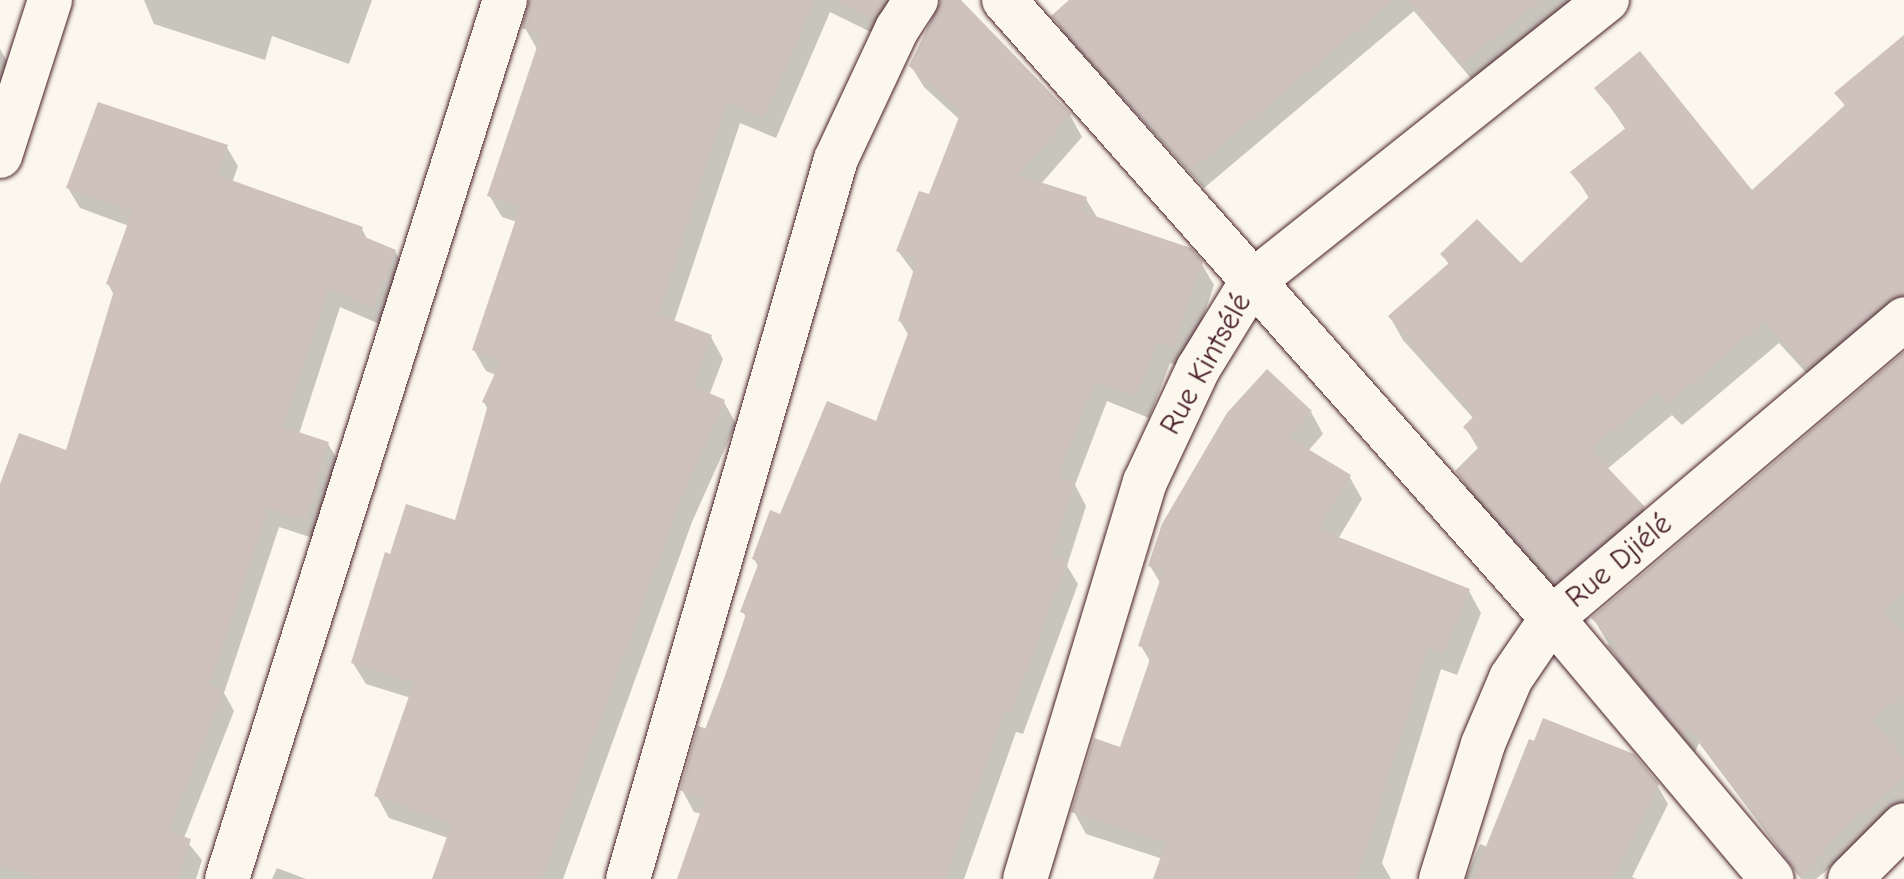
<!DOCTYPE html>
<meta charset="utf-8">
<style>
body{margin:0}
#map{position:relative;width:1904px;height:879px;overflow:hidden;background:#fbf7ec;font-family:"Comic Neue",sans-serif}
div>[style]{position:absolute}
.shadow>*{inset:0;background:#0003}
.building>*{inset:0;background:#cfc2bc}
.roads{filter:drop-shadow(0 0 2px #4a1f2b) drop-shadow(0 0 2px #4a1f2b)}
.street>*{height:44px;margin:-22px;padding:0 22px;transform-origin:22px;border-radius:22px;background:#fbf7ec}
span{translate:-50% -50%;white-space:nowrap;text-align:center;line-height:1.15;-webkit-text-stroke:8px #fbf7ec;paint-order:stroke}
.street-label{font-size:30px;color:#4a1f2b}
</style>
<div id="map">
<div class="shadow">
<div style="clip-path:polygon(144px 0,372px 0,349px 64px,272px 36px,265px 60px,154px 24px)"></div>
<div style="clip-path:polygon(533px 0,916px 0,887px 40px,830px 12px,776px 138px,740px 123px,674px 322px,711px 337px,723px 359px,709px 396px,724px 402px,736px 424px,692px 522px,563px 879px,434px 879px,448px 838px,389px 818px,377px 796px,411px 698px,366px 684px,353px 663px,392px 556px,456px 522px,488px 410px,484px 402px,496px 375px,486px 371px,474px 350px,517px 222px,502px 217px,489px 195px,537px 49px,525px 28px)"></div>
<div style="clip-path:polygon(932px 0,959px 0,1070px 115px,1082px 137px,1040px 185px,1086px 199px,1098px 219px,1201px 263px,1214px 285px,1186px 368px,1170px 363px,1149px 418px,1107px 401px,1075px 485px,1086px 506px,1067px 566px,1078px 584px,1023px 734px,1016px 732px,964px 879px,679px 879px,702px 814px,694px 812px,682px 790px,747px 619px,743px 612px,759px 568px,754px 559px,782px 517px,877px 424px,909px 336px,900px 321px,915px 274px,898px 251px,930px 197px,960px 120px,924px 87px,911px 66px,944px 1px)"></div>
<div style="clip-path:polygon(1072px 0,1605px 0,1474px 82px,1414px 11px,1204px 188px,1065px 35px,1054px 16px)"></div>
<div style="clip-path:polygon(1904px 38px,1904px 299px,1822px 390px,1779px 343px,1682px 425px,1672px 415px,1606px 470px,1643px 508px,1656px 531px,1570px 604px,1471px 494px,1457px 471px,1479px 450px,1465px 427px,1474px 419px,1403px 340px,1390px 317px,1449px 265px,1443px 255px,1521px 266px,1590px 200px,1573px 172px,1626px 130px,1597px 88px,1752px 193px,1846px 108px,1837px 93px)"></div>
<div style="clip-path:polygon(0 49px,8px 63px,0 89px)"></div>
<div style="clip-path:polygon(226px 146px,238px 166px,232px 183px,362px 229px,368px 241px,395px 251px,406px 272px,384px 326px,340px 307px,299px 434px,328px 444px,340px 464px,316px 539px,279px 527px,224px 693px,234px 711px,184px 838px,202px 860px,196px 879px,0 879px,0 490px,67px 453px,114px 295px,108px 284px,129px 226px,80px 208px,68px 188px)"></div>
<div style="clip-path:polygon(1904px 354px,1904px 807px,1816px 879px,1801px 879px,1699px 743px,1695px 752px,1620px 663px,1593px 618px)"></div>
<div style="clip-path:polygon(1311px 412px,1323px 434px,1308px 451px,1349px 476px,1362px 499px,1338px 539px,1469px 591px,1481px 613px,1457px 675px,1441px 669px,1382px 863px,1391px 879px,1155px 879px,1163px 859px,1086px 834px,1074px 812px,1122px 750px,1151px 663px,1141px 646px,1161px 584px,1150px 566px)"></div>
<div style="clip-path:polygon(1657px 785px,1668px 804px,1632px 877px,1637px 879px,1466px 879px,1480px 844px,1488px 847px)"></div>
<div style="clip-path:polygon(277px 868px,306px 879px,272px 879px)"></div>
</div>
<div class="building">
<div style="clip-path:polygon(529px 0,815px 0,764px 118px,728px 102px,658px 314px,712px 335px,693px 386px,725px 400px,681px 499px,542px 879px,432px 879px,452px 823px,374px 796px,414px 682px,351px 663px,385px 552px,390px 554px,406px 504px,455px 520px,488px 405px,482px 402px,501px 360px,472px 350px,520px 207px,487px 196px,541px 35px,522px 28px)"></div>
<div style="clip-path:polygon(835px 0,886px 0,874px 19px)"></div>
<div style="clip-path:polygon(941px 0,961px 0,1071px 114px,1018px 175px,1087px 197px,1083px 212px,1191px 248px,1203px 262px,1174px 347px,1158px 342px,1136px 397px,1095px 381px,1058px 477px,1075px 482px,1052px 556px,1067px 561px,1011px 714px,1004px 712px,945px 879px,677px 879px,705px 799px,680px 790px,698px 726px,707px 729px,746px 614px,740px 612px,759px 562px,752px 559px,770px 510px,780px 514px,827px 401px,876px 421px,911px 325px,898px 321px,917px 259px,896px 251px,919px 191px,929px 194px,961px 112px,909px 66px)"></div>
<div style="clip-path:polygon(1069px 0,1393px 0,1192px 170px,1051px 16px)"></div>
<div style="clip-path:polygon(1407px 0,1541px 0,1462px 64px)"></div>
<div style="clip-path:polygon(1904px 35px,1904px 295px,1888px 300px,1807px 368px,1765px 321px,1668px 404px,1658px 393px,1590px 449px,1645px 507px,1556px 582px,1455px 471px,1481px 445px,1463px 427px,1475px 415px,1388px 316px,1449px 263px,1440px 254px,1477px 219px,1521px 263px,1590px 196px,1570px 172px,1627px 127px,1594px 88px,1640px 51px,1752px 190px,1845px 105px,1834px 93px)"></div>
<div style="clip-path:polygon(98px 102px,228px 145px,217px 175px,363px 227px,360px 235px,396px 250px,373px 307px,328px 288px,283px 427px,329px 442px,305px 520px,268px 508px,209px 685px,224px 690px,168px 831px,191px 839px,178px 879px,41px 879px,0 864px,0 484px,19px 433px,66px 450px,115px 287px,106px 284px,132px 212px,66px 188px)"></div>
<div style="clip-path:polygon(1904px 352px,1904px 592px,1883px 610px,1904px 635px,1904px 693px,1872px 720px,1904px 758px,1904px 779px,1850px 823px,1801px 876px,1687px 726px,1683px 735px,1606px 644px,1622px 650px,1591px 618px)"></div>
<div style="clip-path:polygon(1267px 369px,1312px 411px,1288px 437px,1351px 475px,1318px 529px,1470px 589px,1444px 654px,1428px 648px,1357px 879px,1153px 879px,1166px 842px,1071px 812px,1094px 738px,1120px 747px,1153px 650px,1138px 646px,1163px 571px,1148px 566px,1162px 524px,1227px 413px)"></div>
<div style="clip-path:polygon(1543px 718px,1634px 754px,1659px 784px,1612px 879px,1473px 879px,1529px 739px,1534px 741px)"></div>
</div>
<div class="roads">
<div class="street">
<div style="left:1004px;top:0;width:826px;rotate:48.44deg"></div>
<div style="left:1552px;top:618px;width:341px;rotate:49.9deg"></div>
<div style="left:0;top:156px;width:164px;rotate:-72.2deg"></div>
<div style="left:227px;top:879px;width:922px;rotate:-72.45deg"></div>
<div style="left:628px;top:879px;width:749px;rotate:-73.89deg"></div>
<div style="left:836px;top:159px;width:144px;rotate:-64.9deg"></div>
<div style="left:897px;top:29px;width:35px;rotate:-57deg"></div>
<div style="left:1025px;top:879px;width:415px;rotate:-73.2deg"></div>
<div style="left:1145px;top:482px;width:125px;rotate:-64.9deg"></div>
<div style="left:1198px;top:369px;width:101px;rotate:-58.4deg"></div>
<div style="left:1251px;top:283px;width:455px;rotate:-38.5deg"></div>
<div style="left:1441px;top:879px;width:141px;rotate:-72.7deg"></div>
<div style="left:1483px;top:744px;width:72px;rotate:-67deg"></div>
<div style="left:1511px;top:678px;width:73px;rotate:-55.7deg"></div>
<div style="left:1552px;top:618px;width:462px;rotate:-40.3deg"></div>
<div style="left:1850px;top:879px;width:76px;rotate:-45deg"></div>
</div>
</div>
<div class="street-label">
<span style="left:1206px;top:364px;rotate:-61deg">Rue Kintsélé</span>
<span style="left:1619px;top:561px;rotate:-40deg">Rue Djiélé</span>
</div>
</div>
